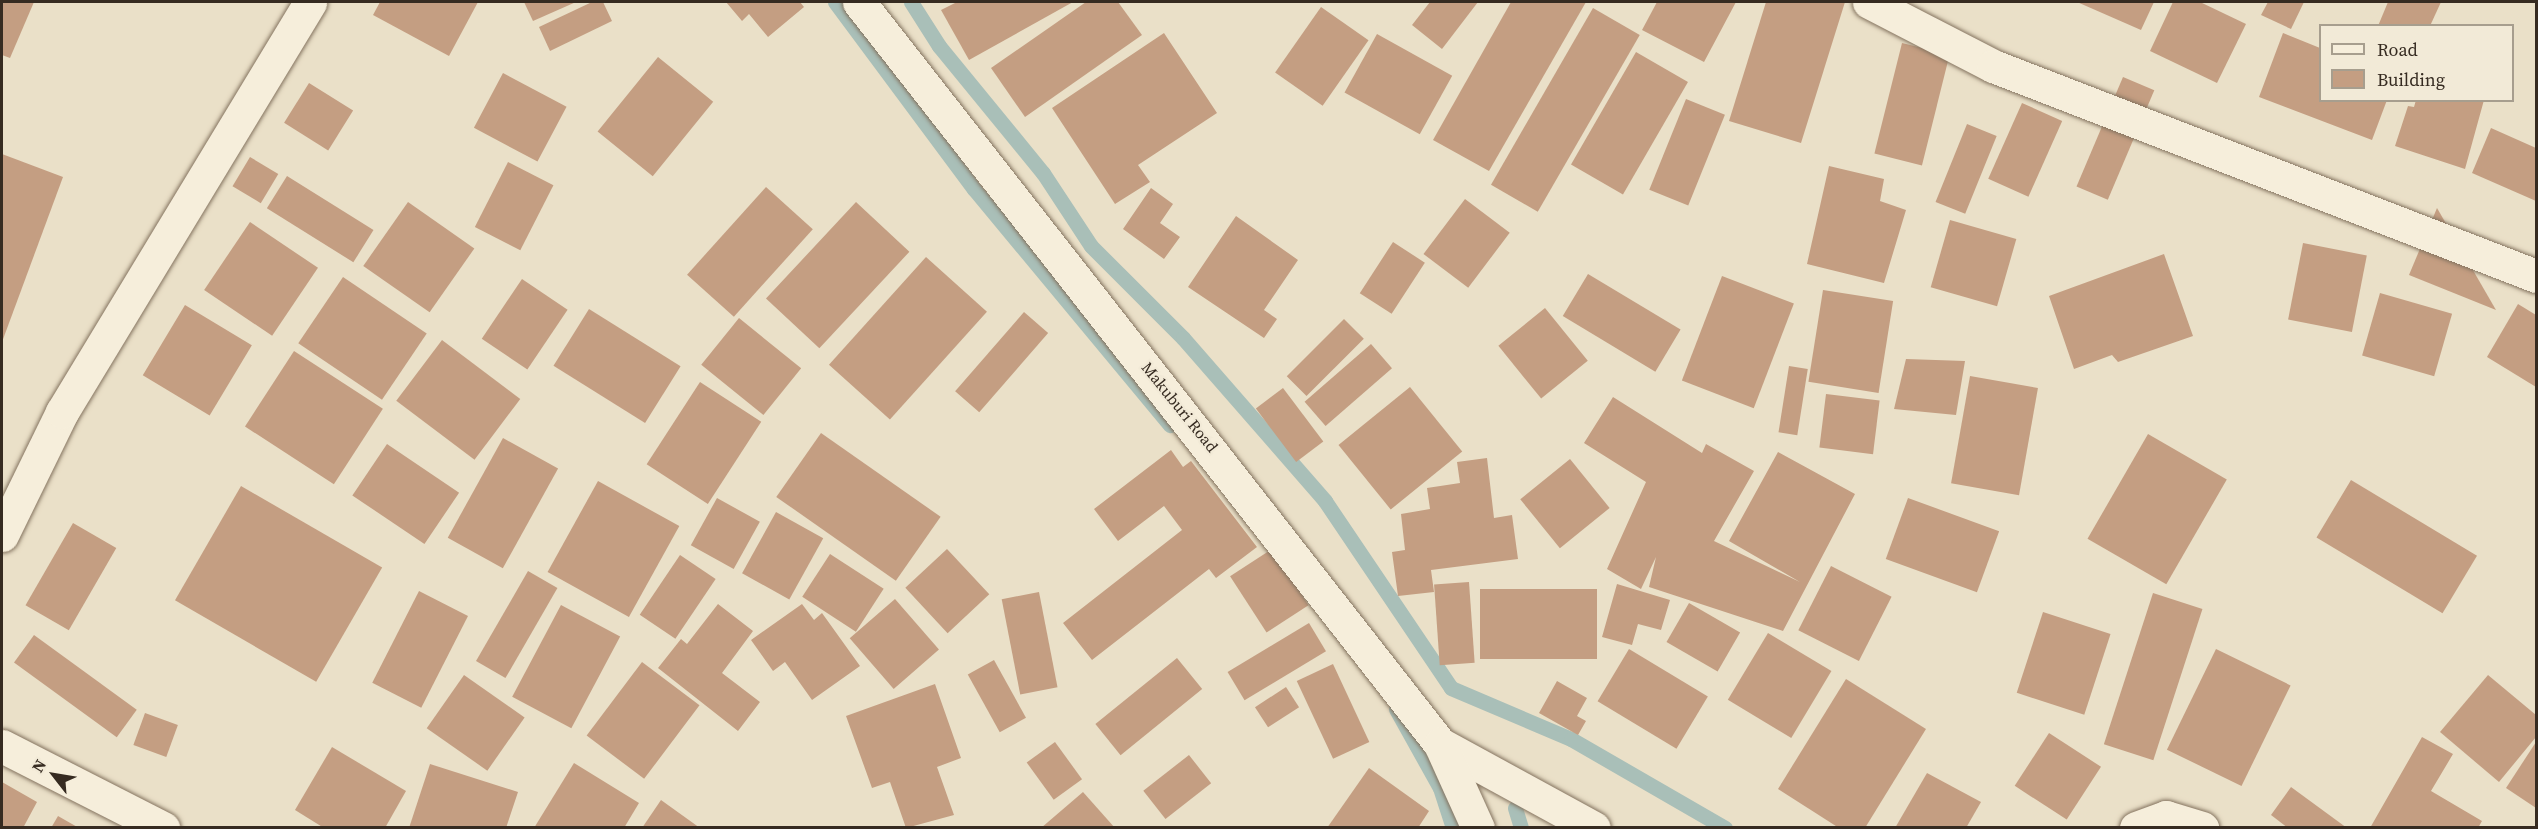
<!DOCTYPE html>
<style>
body{margin:0}
#map{position:relative;width:2538px;height:829px;overflow:hidden;background:#eae0c8;font-family:"Source Serif 4",serif}
div>[style]{position:absolute}
.stream>*{height:15px;margin:-7.5px;padding:0 7.5px;transform-origin:7.5px;border-radius:7.5px;background:#a9bfb8}
.building>*{inset:0;background:#c49e82;transform-origin:0 0}
.roads{filter:drop-shadow(0 0 2px #84735f) drop-shadow(0 0 2px #84735f)}
.minor>*{height:33px;margin:-16.5px;padding:0 16.5px;transform-origin:16.5px;border-radius:16.5px;background:#f6eedb}
.tertiary>*{height:33px;margin:-16.5px;padding:0 16.5px;transform-origin:16.5px;border-radius:16.5px;background:#f6eedb}
span{translate:-50% -50%;white-space:nowrap;text-align:center;line-height:1.15;-webkit-text-stroke:4.5px #f2ead7;paint-order:stroke}
.street-label{font-size:16px;color:#362b21}
.frame{position:absolute;inset:0;border:3px solid #362b21;pointer-events:none}
.legend{position:absolute;left:2319px;top:24px;width:195px;height:78px;box-sizing:border-box;background:#f2ead7;border:2px solid #a79e8e;margin:0;padding:8px 10px;list-style:none;font-size:18px;color:#362b21}
.legend li{display:flex;align-items:center;gap:12px;height:30px}
.legend b{width:30px;border:2px solid #a79e8e}
.north{position:absolute;left:24px;top:745px;width:60px;height:60px;-webkit-text-stroke:4px #f2ead7;paint-order:stroke;rotate:301deg;font-size:16px;font-weight:700;line-height:24px;text-align:center;color:#362b21}
.north::after{content:'';display:block;margin:auto;width:21px;height:27px;background:#362b21;clip-path:polygon(50% 0,100% 100%,50% 72%,0 100%)}
</style>
<div id="map">
<div class="stream">
<div style="left:835px;top:2px;width:233px;rotate:53.4deg"></div>
<div style="left:974px;top:189px;width:307px;rotate:50.3deg"></div>
<div style="left:911px;top:2px;width:52px;rotate:57.5deg"></div>
<div style="left:939px;top:46px;width:164px;rotate:50.7deg"></div>
<div style="left:1043px;top:173px;width:87px;rotate:56.7deg"></div>
<div style="left:1091px;top:246px;width:130px;rotate:45deg"></div>
<div style="left:1183px;top:338px;width:216px;rotate:48.9deg"></div>
<div style="left:1325px;top:501px;width:225px;rotate:56deg"></div>
<div style="left:1451px;top:688px;width:130px;rotate:23deg"></div>
<div style="left:1571px;top:739px;width:178px;rotate:30deg"></div>
<div style="left:1396px;top:709px;width:90px;rotate:60.9deg"></div>
<div style="left:1440px;top:788px;width:42px;rotate:72deg"></div>
<div style="left:1515px;top:808px;width:21px;rotate:73deg"></div>
</div>
<div class="building">
<div style="clip-path:polygon(2px 2px,34px 2px,10px 58px,2px 55px)"></div>
<div style="clip-path:polygon(380px 2px,478px 2px,449px 56px,373px 15px)"></div>
<div style="clip-path:polygon(524px 2px,576px 2px,533px 21px)"></div>
<div style="clip-path:polygon(592px 2px,603px 2px,612px 21px,550px 51px,539px 27px)"></div>
<div style="clip-path:polygon(726px 2px,800px 2px,804px 7px,768px 37px,749px 14px,742px 21px)"></div>
<div style="clip-path:polygon(957px 2px,1073px 2px,969px 60px,941px 10px)"></div>
<div style="clip-path:polygon(1086px 2px,1118px 2px,1142px 35px,1025px 117px,991px 68px)"></div>
<div style="clip-path:polygon(1430px 2px,1478px 2px,1442px 49px,1412px 25px)"></div>
<div style="clip-path:polygon(1511px 2px,1586px 2px,1489px 171px,1433px 140px)"></div>
<div style="clip-path:polygon(1657px 2px,1736px 2px,1704px 62px,1642px 30px)"></div>
<div style="clip-path:polygon(1766px 2px,1845px 2px,1801px 143px,1729px 121px)"></div>
<div style="clip-path:polygon(2077px 2px,2154px 2px,2141px 30px)"></div>
<div style="clip-path:polygon(2173px 2px,2200px 2px,2246px 24px,2217px 83px,2150px 51px)"></div>
<div style="clip-path:polygon(2268px 2px,2304px 2px,2291px 29px,2261px 15px)"></div>
<div style="clip-path:polygon(2388px 2px,2441px 2px,2430px 26px,2378px 26px)"></div>
<div style="left:1321px;top:7px;width:58px;height:80px;rotate:35deg"></div>
<div style="left:1593px;top:8px;width:54px;height:204px;rotate:30deg"></div>
<div style="clip-path:polygon(1164px 33px,1217px 113px,1138px 165px,1150px 182px,1115px 204px,1052px 108px)"></div>
<div style="clip-path:polygon(2283px 33px,2320px 48px,2320px 100px,2387px 100px,2372px 140px,2259px 97px)"></div>
<div style="left:1377px;top:34px;width:86px;height:67px;rotate:29deg"></div>
<div style="left:1902px;top:43px;width:49px;height:114px;rotate:14deg"></div>
<div style="left:1636px;top:52px;width:60px;height:130px;rotate:30deg"></div>
<div style="left:658px;top:57px;width:71px;height:96px;rotate:39deg"></div>
<div style="left:503px;top:73px;width:72px;height:62px;rotate:28deg"></div>
<div style="left:2123px;top:77px;width:34px;height:119px;rotate:23deg"></div>
<div style="left:309px;top:83px;width:52px;height:47px;rotate:32deg"></div>
<div style="left:1686px;top:99px;width:42px;height:98px;rotate:22deg"></div>
<div style="clip-path:polygon(2416px 100px,2484px 100px,2465px 169px,2395px 146px,2408px 106px,2414px 107px)"></div>
<div style="left:2022px;top:103px;width:44px;height:83px;rotate:24deg"></div>
<div style="left:1967px;top:124px;width:32px;height:84px;rotate:22deg"></div>
<div style="clip-path:polygon(2491px 128px,2536px 148px,2536px 201px,2472px 173px)"></div>
<div style="clip-path:polygon(2px 154px,63px 177px,2px 342px)"></div>
<div style="left:250px;top:157px;width:33px;height:34px;rotate:31deg"></div>
<div style="left:508px;top:162px;width:51px;height:73px;rotate:27deg"></div>
<div style="clip-path:polygon(1829px 166px,1884px 179px,1880px 201px,1906px 210px,1884px 283px,1807px 264px)"></div>
<div style="left:287px;top:176px;width:102px;height:38px;rotate:32deg"></div>
<div style="left:766px;top:187px;width:63px;height:118px;rotate:42deg"></div>
<div style="clip-path:polygon(1151px 188px,1173px 204px,1160px 223px,1180px 237px,1164px 259px,1123px 229px)"></div>
<div style="left:1465px;top:199px;width:56px;height:69px;rotate:37deg"></div>
<div style="left:408px;top:202px;width:81px;height:78px;rotate:35deg"></div>
<div style="left:856px;top:202px;width:73px;height:132px;rotate:43deg"></div>
<div style="clip-path:polygon(2437px 208px,2496px 310px,2409px 275px)"></div>
<div style="clip-path:polygon(1236px 216px,1298px 260px,1264px 310px,1277px 319px,1264px 338px,1188px 287px)"></div>
<div style="left:1950px;top:220px;width:69px;height:70px;rotate:16deg"></div>
<div style="left:250px;top:222px;width:82px;height:82px;rotate:34deg"></div>
<div style="left:1393px;top:242px;width:38px;height:61px;rotate:33deg"></div>
<div style="left:2303px;top:243px;width:65px;height:78px;rotate:11deg"></div>
<div style="clip-path:polygon(2164px 254px,2193px 336px,2118px 362px,2112px 355px,2074px 369px,2049px 296px)"></div>
<div style="left:926px;top:257px;width:82px;height:145px;rotate:42deg"></div>
<div style="left:1588px;top:274px;width:108px;height:49px;rotate:31deg"></div>
<div style="left:1722px;top:276px;width:77px;height:112px;rotate:21deg"></div>
<div style="left:343px;top:277px;width:101px;height:80px;rotate:34deg"></div>
<div style="left:522px;top:279px;width:55px;height:72px;rotate:34deg"></div>
<div style="left:1823px;top:290px;width:71px;height:93px;rotate:9deg"></div>
<div style="left:2380px;top:293px;width:75px;height:65px;rotate:16deg"></div>
<div style="clip-path:polygon(2518px 304px,2536px 315px,2536px 387px,2487px 357px)"></div>
<div style="left:185px;top:305px;width:78px;height:82px;rotate:31deg"></div>
<div style="left:1545px;top:308px;width:68px;height:60px;rotate:51deg"></div>
<div style="left:589px;top:309px;width:108px;height:67px;rotate:32deg"></div>
<div style="left:1024px;top:312px;width:32px;height:105px;rotate:41deg"></div>
<div style="left:739px;top:318px;width:80px;height:60px;rotate:39deg"></div>
<div style="left:1344px;top:319px;width:28px;height:81px;rotate:45deg"></div>
<div style="left:442px;top:340px;width:98px;height:76px;rotate:37deg"></div>
<div style="left:1371px;top:344px;width:32px;height:88px;rotate:49deg"></div>
<div style="left:294px;top:351px;width:106px;height:90px;rotate:33deg"></div>
<div style="clip-path:polygon(1906px 359px,1965px 361px,1956px 415px,1894px 409px)"></div>
<div style="left:1789px;top:366px;width:19px;height:67px;rotate:9deg"></div>
<div style="left:1970px;top:376px;width:69px;height:109px;rotate:10deg"></div>
<div style="left:700px;top:382px;width:73px;height:98px;rotate:33deg"></div>
<div style="left:1410px;top:387px;width:83px;height:92px;rotate:51deg"></div>
<div style="left:1283px;top:388px;width:67px;height:34px;rotate:53deg"></div>
<div style="left:1826px;top:394px;width:54px;height:54px;rotate:7deg"></div>
<div style="clip-path:polygon(1613px 397px,1702px 453px,1706px 444px,1754px 471px,1714px 541px,1800px 582px,1729px 541px,1778px 452px,1855px 494px,1783px 631px,1649px 587px,1656px 557px,1641px 589px,1607px 569px,1646px 482px,1584px 443px)"></div>
<div style="left:821px;top:433px;width:146px;height:78px;rotate:35deg"></div>
<div style="left:2148px;top:434px;width:91px;height:121px;rotate:30deg"></div>
<div style="left:503px;top:438px;width:63px;height:114px;rotate:29deg"></div>
<div style="left:387px;top:444px;width:87px;height:62px;rotate:34deg"></div>
<div style="clip-path:polygon(1171px 450px,1183px 467px,1191px 461px,1257px 547px,1216px 578px,1209px 569px,1092px 660px,1063px 623px,1182px 530px,1164px 506px,1118px 541px,1094px 509px)"></div>
<div style="clip-path:polygon(1487px 458px,1494px 518px,1512px 515px,1518px 559px,1431px 570px,1434px 592px,1398px 596px,1392px 552px,1405px 550px,1401px 514px,1430px 509px,1427px 488px,1460px 483px,1457px 462px)"></div>
<div style="left:1570px;top:459px;width:63px;height:64px;rotate:51deg"></div>
<div style="left:2351px;top:480px;width:147px;height:67px;rotate:31deg"></div>
<div style="left:598px;top:481px;width:93px;height:104px;rotate:29deg"></div>
<div style="left:241px;top:486px;width:163px;height:132px;rotate:30deg"></div>
<div style="left:717px;top:498px;width:49px;height:54px;rotate:29deg"></div>
<div style="left:1908px;top:498px;width:97px;height:65px;rotate:20deg"></div>
<div style="left:776px;top:512px;width:54px;height:70px;rotate:29deg"></div>
<div style="left:73px;top:523px;width:50px;height:95px;rotate:30deg"></div>
<div style="left:947px;top:549px;width:62px;height:57px;rotate:47deg"></div>
<div style="left:1272px;top:549px;width:67px;height:50px;rotate:57deg"></div>
<div style="left:830px;top:554px;width:64px;height:51px;rotate:33deg"></div>
<div style="left:680px;top:555px;width:43px;height:72px;rotate:34deg"></div>
<div style="left:1831px;top:566px;width:68px;height:72px;rotate:27deg"></div>
<div style="left:528px;top:571px;width:34px;height:104px;rotate:30deg"></div>
<div style="left:1469px;top:582px;width:81px;height:35px;rotate:86deg"></div>
<div style="clip-path:polygon(1617px 584px,1670px 600px,1661px 630px,1638px 624px,1632px 645px,1602px 637px)"></div>
<div style="left:1480px;top:589px;width:117px;height:70px"></div>
<div style="left:419px;top:591px;width:55px;height:103px;rotate:27deg"></div>
<div style="left:1039px;top:592px;width:97px;height:38px;rotate:79deg"></div>
<div style="left:2153px;top:593px;width:52px;height:159px;rotate:18deg"></div>
<div style="left:895px;top:599px;width:67px;height:60px;rotate:49deg"></div>
<div style="left:1689px;top:603px;width:59px;height:45px;rotate:30deg"></div>
<div style="clip-path:polygon(718px 604px,753px 631px,722px 673px,760px 702px,738px 731px,658px 668px,681px 639px,687px 644px)"></div>
<div style="clip-path:polygon(802px 604px,814px 620px,822px 613px,860px 666px,812px 700px,785px 662px,773px 671px,751px 640px)"></div>
<div style="left:561px;top:605px;width:67px;height:104px;rotate:28deg"></div>
<div style="left:2043px;top:612px;width:71px;height:85px;rotate:18deg"></div>
<div style="left:1309px;top:623px;width:33px;height:95px;rotate:59deg"></div>
<div style="left:1768px;top:633px;width:74px;height:78px;rotate:31deg"></div>
<div style="left:34px;top:635px;width:127px;height:34px;rotate:36deg"></div>
<div style="left:1629px;top:649px;width:92px;height:61px;rotate:31deg"></div>
<div style="left:2216px;top:649px;width:83px;height:112px;rotate:26deg"></div>
<div style="left:1177px;top:658px;width:40px;height:105px;rotate:51deg"></div>
<div style="left:994px;top:660px;width:66px;height:30px;rotate:61deg"></div>
<div style="left:642px;top:662px;width:72px;height:92px;rotate:37deg"></div>
<div style="left:1333px;top:664px;width:86px;height:40px;rotate:65deg"></div>
<div style="left:464px;top:675px;width:74px;height:65px;rotate:35deg"></div>
<div style="clip-path:polygon(2488px 675px,2536px 715px,2536px 737px,2499px 782px,2440px 732px)"></div>
<div style="clip-path:polygon(1846px 679px,1926px 729px,1865px 828px,1839px 828px,1778px 789px)"></div>
<div style="clip-path:polygon(1557px 681px,1587px 698px,1577px 716px,1586px 721px,1578px 735px,1539px 713px)"></div>
<div style="clip-path:polygon(935px 684px,961px 758px,937px 767px,954px 815px,906px 828px,890px 782px,872px 788px,846px 716px)"></div>
<div style="left:1286px;top:687px;width:24px;height:37px;rotate:57deg"></div>
<div style="left:145px;top:713px;width:35px;height:34px;rotate:20deg"></div>
<div style="left:2049px;top:733px;width:62px;height:63px;rotate:33deg"></div>
<div style="clip-path:polygon(2422px 737px,2453px 754px,2431px 791px,2482px 821px,2478px 828px,2370px 828px)"></div>
<div style="left:1055px;top:742px;width:46px;height:35px;rotate:54deg"></div>
<div style="clip-path:polygon(2536px 742px,2536px 808px,2506px 788px)"></div>
<div style="clip-path:polygon(332px 747px,406px 791px,385px 828px,324px 828px,295px 810px)"></div>
<div style="left:1189px;top:755px;width:36px;height:58px;rotate:52deg"></div>
<div style="clip-path:polygon(574px 763px,639px 803px,624px 828px,534px 828px)"></div>
<div style="clip-path:polygon(430px 764px,518px 792px,506px 828px,409px 828px)"></div>
<div style="clip-path:polygon(1369px 768px,1429px 811px,1418px 828px,1327px 828px)"></div>
<div style="clip-path:polygon(1927px 773px,1981px 802px,1966px 828px,1895px 828px)"></div>
<div style="clip-path:polygon(2px 782px,37px 802px,23px 828px,2px 828px)"></div>
<div style="clip-path:polygon(2291px 787px,2347px 828px,2288px 828px,2271px 815px)"></div>
<div style="clip-path:polygon(1083px 792px,1115px 828px,1041px 828px)"></div>
<div style="clip-path:polygon(661px 800px,700px 828px,642px 828px)"></div>
<div style="clip-path:polygon(58px 816px,79px 828px,51px 828px)"></div>
</div>
<div class="roads">
<div class="minor">
<div style="left:1869px;top:2px;width:140px;rotate:27.3deg"></div>
<div style="left:1993px;top:66px;width:582px;rotate:21.14deg"></div>
<div style="left:2px;top:535px;width:137px;rotate:-64deg"></div>
<div style="left:62px;top:412px;width:479px;rotate:-58.8deg"></div>
<div style="left:1440px;top:744px;width:175px;rotate:28.6deg"></div>
<div style="left:2px;top:746px;width:181px;rotate:27deg"></div>
<div style="left:2136px;top:828px;width:32px;rotate:-20deg"></div>
<div style="left:2166px;top:817px;width:38px;rotate:17deg"></div>
</div>
<div class="tertiary">
<div style="left:859px;top:2px;width:942px;rotate:51.94deg"></div>
<div style="left:1440px;top:744px;width:92px;rotate:65.7deg"></div>
</div>
</div>
<div class="street-label">
<span style="left:1180px;top:407px;rotate:51deg">Makuburi Road</span>
</div>
<div class="frame"></div>
<ul class="legend">
<li><b style="height:8px;background:#f6eedb"></b>Road</li>
<li><b style="height:16px;background:#c49e82"></b>Building</li>
</ul>
<div class="north">N</div>
</div>
